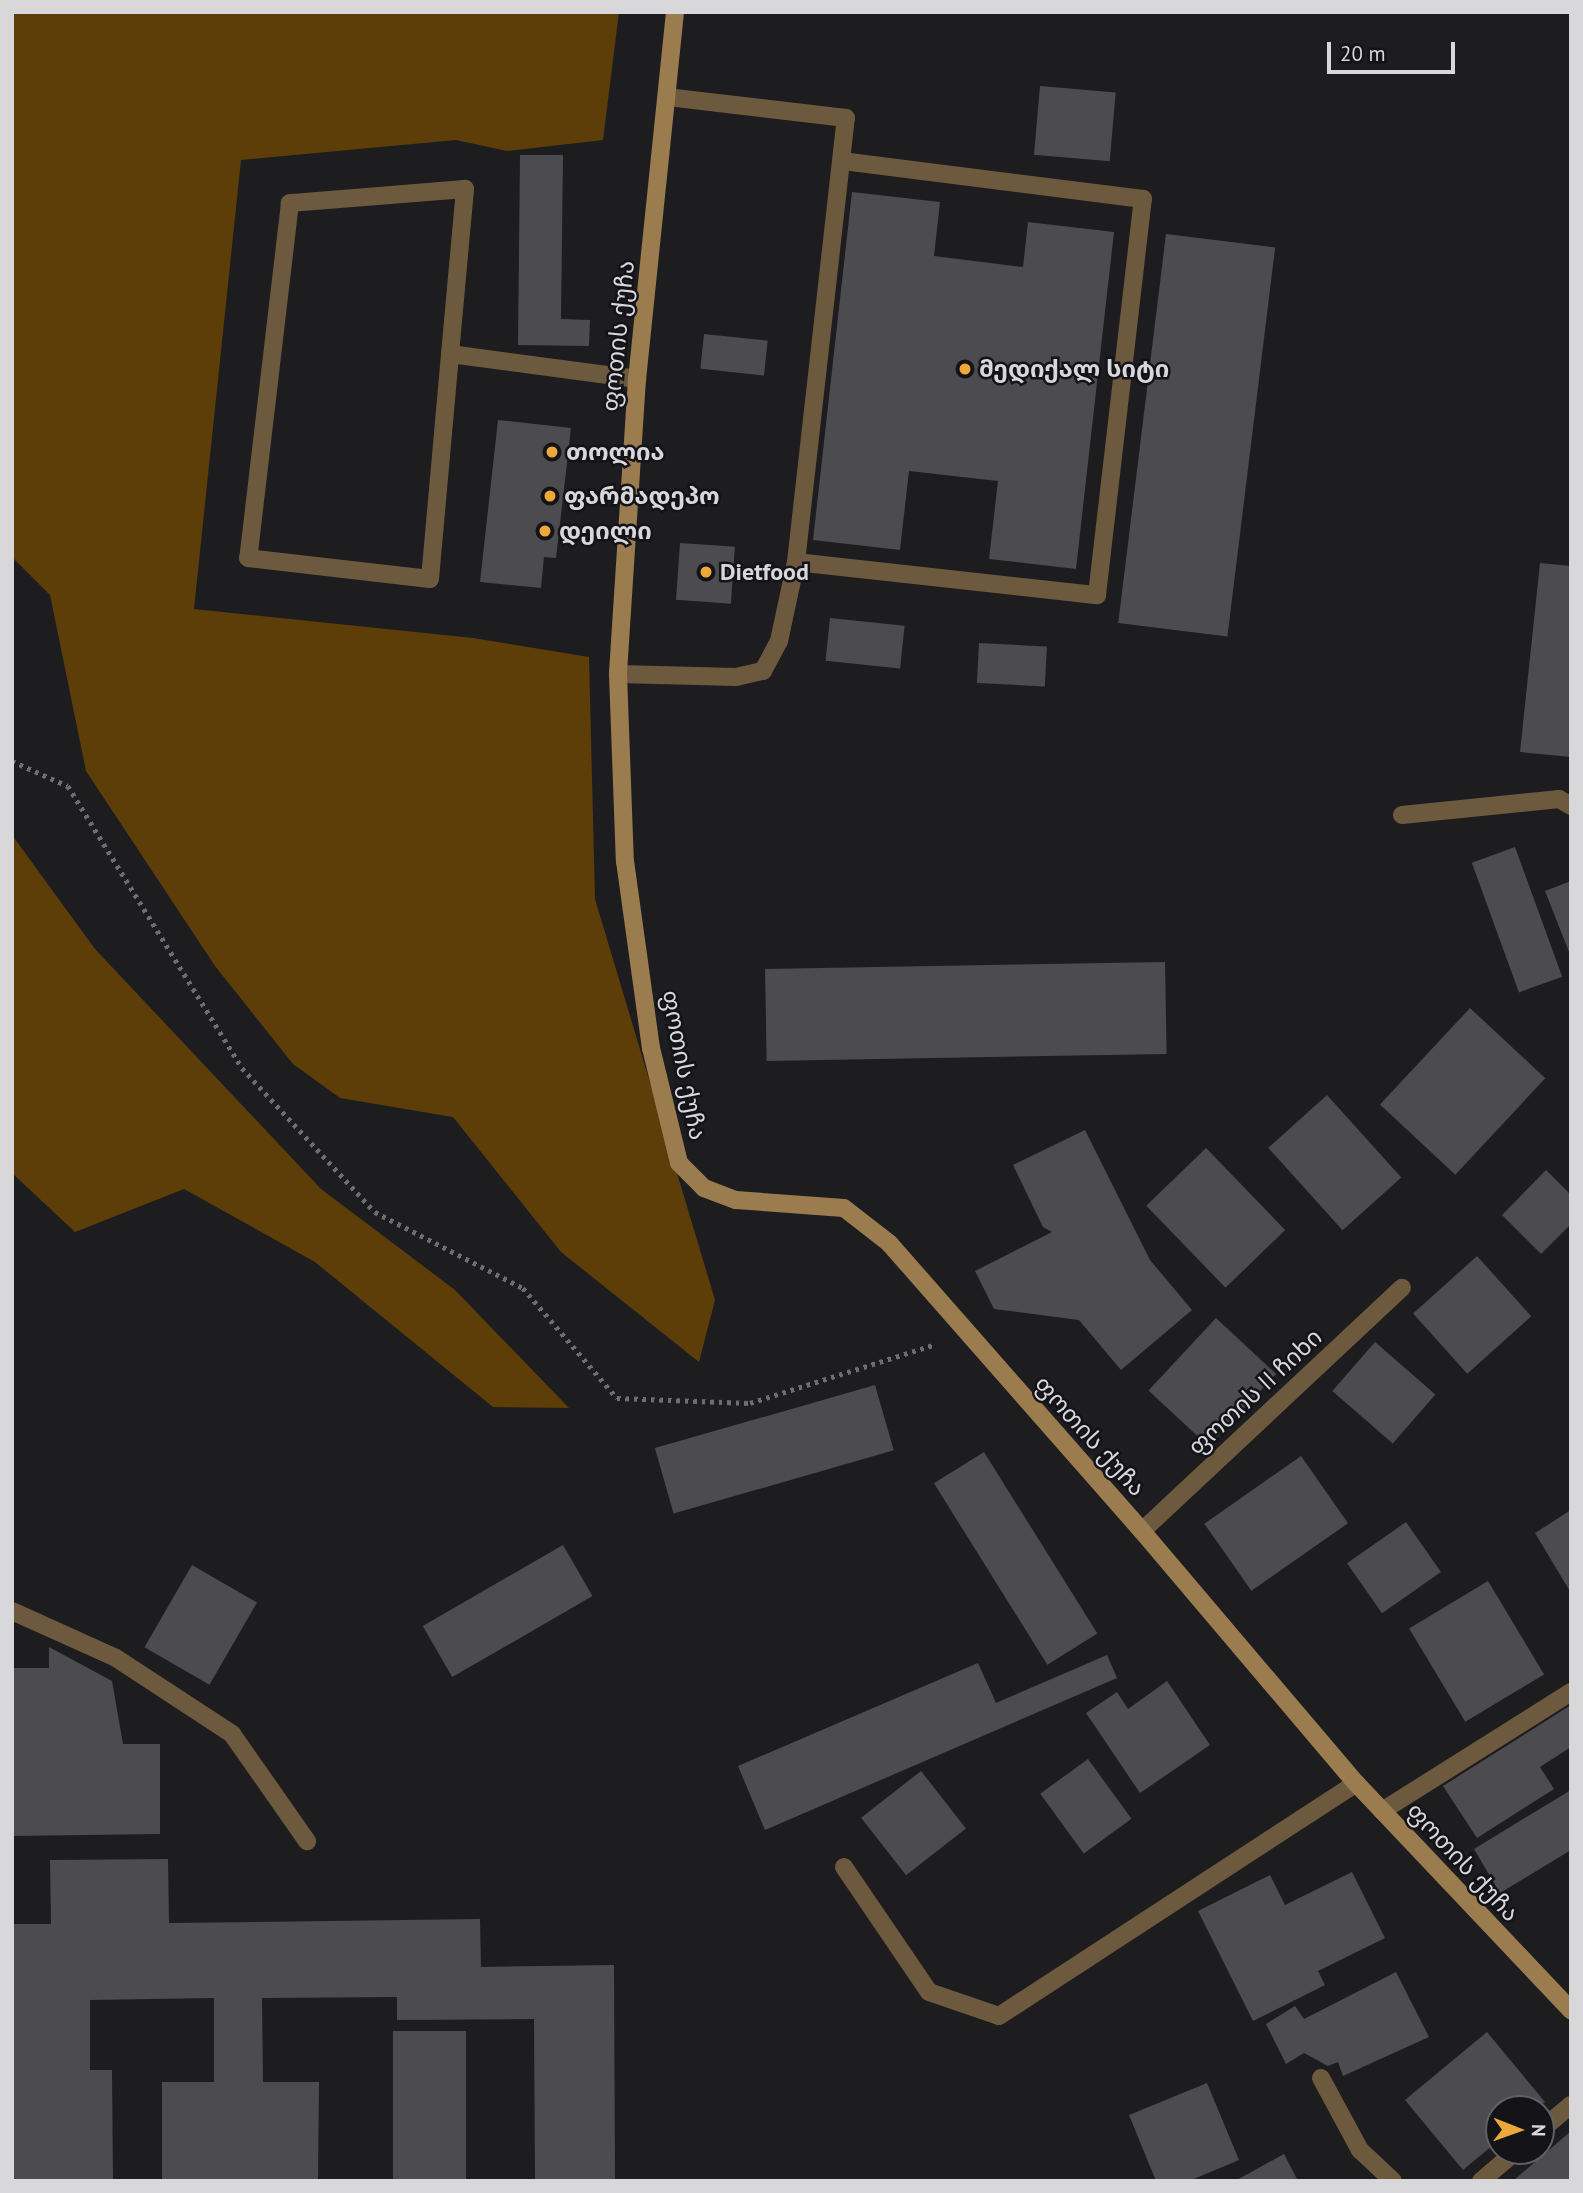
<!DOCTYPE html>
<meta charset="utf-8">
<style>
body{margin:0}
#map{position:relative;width:1583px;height:2193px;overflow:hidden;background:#1d1d20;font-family:"PT Sans","Noto Sans Georgian",sans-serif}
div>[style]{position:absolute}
.green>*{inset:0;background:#5d3e08}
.building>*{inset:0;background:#4c4b4f;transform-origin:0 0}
.path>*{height:4.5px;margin-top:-2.25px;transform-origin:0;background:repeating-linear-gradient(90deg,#6e6d70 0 3.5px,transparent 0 8.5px)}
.lane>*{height:18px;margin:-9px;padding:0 9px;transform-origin:9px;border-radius:9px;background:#6d5a3e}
.street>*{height:18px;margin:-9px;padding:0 9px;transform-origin:9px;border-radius:9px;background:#6d5a3e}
.secondary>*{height:18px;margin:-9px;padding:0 9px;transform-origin:9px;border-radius:9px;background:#9b7c4f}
.dots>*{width:19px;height:19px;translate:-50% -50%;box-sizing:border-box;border:4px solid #141317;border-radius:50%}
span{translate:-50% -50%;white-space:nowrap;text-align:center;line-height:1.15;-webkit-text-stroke:5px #141317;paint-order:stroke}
.street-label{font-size:24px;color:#d8d7da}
.poi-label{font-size:24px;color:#d8d7da;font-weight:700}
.left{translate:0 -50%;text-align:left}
.frame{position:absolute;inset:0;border:14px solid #d8d7da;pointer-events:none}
.north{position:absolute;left:1485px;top:2095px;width:70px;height:70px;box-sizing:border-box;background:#141317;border:2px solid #626165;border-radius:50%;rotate:91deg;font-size:19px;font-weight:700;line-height:28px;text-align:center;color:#d8d7da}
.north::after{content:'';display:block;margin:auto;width:24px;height:32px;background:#eca93a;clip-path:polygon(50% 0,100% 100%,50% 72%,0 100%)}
.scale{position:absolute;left:1327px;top:42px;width:128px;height:32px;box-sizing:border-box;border:4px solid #d8d7da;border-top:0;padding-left:9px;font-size:21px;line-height:24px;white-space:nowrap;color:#d8d7da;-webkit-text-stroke:5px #141317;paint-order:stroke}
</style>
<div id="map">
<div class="green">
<div style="clip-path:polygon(12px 12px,619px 12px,603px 140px,507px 151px,456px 140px,241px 160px,194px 609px,473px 638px,589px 657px,595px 899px,715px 1300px,699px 1362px,561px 1252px,453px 1117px,340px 1098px,293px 1064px,215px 966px,86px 771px,50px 595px,12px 557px)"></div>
<div style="clip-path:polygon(12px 835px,95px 949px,321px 1189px,455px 1290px,569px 1408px,493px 1407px,315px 1262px,184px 1189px,75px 1232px,12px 1173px)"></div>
</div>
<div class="building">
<div style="left:1040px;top:86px;width:76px;height:69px;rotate:5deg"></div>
<div style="clip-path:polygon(520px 155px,563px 155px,561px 319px,590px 320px,589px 346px,518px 345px)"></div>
<div style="clip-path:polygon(852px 192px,940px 202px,934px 256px,1023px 267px,1028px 222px,1114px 232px,1076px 569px,989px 559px,998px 481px,909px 471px,900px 550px,813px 540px)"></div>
<div style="left:1166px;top:234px;width:110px;height:392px;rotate:7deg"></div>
<div style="left:704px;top:334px;width:64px;height:35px;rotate:6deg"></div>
<div style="clip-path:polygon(498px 420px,571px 428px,556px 558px,544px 557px,541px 588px,480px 582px)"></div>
<div style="left:680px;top:543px;width:55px;height:57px;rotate:4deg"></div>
<div style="clip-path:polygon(1540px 563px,1571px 566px,1571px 757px,1520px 752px)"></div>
<div style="left:830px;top:618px;width:75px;height:43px;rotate:6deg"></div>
<div style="left:979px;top:643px;width:68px;height:40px;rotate:3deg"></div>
<div style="left:1515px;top:847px;width:138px;height:46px;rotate:70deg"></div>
<div style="clip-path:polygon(1571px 881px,1571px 957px,1545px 891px)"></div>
<div style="left:1165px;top:962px;width:92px;height:400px;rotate:89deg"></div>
<div style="left:1470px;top:1008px;width:103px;height:132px;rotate:43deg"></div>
<div style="left:1327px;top:1095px;width:111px;height:79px;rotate:48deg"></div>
<div style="clip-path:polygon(1085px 1130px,1150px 1260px,1192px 1310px,1121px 1370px,1079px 1320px,994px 1309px,975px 1271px,1052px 1232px,1043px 1227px,1013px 1165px)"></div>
<div style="left:1206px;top:1148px;width:114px;height:83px;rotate:46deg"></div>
<div style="clip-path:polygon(1546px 1170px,1571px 1195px,1571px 1224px,1541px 1254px,1502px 1215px)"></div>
<div style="left:1477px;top:1256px;width:81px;height:86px;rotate:48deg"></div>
<div style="left:1216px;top:1318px;width:82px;height:99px;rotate:43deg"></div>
<div style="left:1375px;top:1342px;width:80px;height:65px;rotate:41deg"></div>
<div style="left:875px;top:1385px;width:68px;height:229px;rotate:74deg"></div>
<div style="left:984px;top:1452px;width:214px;height:59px;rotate:58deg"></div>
<div style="left:1301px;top:1456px;width:82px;height:118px;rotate:55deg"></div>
<div style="clip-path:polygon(1571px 1510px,1571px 1593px,1535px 1533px)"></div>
<div style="left:1406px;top:1522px;width:61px;height:72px;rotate:55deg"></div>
<div style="left:563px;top:1545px;width:59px;height:162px;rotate:60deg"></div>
<div style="left:192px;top:1565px;width:75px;height:95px;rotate:30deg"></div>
<div style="left:1488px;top:1581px;width:109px;height:92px;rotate:59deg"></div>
<div style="clip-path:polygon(49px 1647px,112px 1681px,123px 1744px,160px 1744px,160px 1834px,12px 1836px,12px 1668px,49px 1668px)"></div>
<div style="clip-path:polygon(1107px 1655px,1117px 1678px,765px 1830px,738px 1766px,978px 1663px,996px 1703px)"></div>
<div style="clip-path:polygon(1167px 1681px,1210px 1745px,1140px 1793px,1086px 1713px,1117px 1692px,1128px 1709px)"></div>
<div style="clip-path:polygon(1571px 1705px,1571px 1747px,1540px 1767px,1554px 1789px,1477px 1838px,1443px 1786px)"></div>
<div style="left:1088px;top:1759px;width:74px;height:59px;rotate:54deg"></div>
<div style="left:921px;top:1771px;width:73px;height:76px;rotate:52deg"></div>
<div style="clip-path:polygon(1571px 1790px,1571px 1850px,1500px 1893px,1474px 1849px)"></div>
<div style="clip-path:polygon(168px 1859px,169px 1923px,480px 1919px,481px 1967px,614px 1965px,615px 2181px,535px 2181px,534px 2019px,397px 2020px,397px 1997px,262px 1998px,263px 2082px,319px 2082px,318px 2181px,162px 2181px,162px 2082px,214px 2082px,214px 1998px,90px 2000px,90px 2070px,112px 2070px,113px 2181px,12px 2181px,12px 1924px,51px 1924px,50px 1860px)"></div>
<div style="clip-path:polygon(1352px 1872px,1385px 1938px,1318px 1971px,1325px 1985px,1253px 2021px,1198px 1911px,1270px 1875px,1285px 1905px)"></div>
<div style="clip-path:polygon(1396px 1972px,1429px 2037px,1343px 2076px,1338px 2062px,1328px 2066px,1304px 2053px,1286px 2064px,1266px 2024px,1295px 2006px,1304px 2019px)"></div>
<div style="left:393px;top:2031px;width:73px;height:150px"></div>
<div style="clip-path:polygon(1487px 2032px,1545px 2102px,1536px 2109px,1499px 2109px,1499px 2140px,1463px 2170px,1405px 2100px)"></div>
<div style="clip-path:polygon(1207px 2083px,1239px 2160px,1189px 2181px,1156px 2181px,1129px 2115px)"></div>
<div style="clip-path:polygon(1571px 2131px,1571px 2181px,1513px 2181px)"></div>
<div style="clip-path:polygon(1284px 2154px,1298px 2181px,1235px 2181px)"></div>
</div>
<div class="path">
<div style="left:12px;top:761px;width:61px;rotate:24.1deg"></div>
<div style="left:68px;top:786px;width:331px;rotate:58.3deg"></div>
<div style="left:242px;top:1068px;width:196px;rotate:47.3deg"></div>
<div style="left:375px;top:1212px;width:166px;rotate:27.2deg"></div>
<div style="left:523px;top:1288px;width:145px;rotate:49.5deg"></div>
<div style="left:617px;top:1398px;width:133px;rotate:2.2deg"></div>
<div style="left:750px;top:1403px;width:195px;rotate:-17.6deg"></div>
</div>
<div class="lane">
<div style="left:450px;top:354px;width:166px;rotate:-84.8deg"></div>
<div style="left:465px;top:189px;width:176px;rotate:175.4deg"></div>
<div style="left:290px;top:203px;width:357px;rotate:96.7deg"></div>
<div style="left:248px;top:558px;width:183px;rotate:6.6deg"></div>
<div style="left:430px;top:579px;width:226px;rotate:-84.9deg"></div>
<div style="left:450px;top:354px;width:189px;rotate:7.6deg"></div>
<div style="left:796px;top:562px;width:303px;rotate:6.3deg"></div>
<div style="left:1097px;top:595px;width:399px;rotate:-83.4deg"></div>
<div style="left:1143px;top:199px;width:304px;rotate:-172.8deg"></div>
<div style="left:618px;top:674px;width:118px;rotate:1.5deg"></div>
<div style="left:736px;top:677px;width:28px;rotate:-13deg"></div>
<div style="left:763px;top:671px;width:34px;rotate:-62deg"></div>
<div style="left:779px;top:641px;width:81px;rotate:-77.9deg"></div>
<div style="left:796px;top:562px;width:447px;rotate:-83.6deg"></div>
<div style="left:846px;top:118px;width:179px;rotate:-173.3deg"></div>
<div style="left:12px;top:1611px;width:114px;rotate:24.3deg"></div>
<div style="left:116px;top:1658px;width:139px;rotate:33.2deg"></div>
<div style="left:232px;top:1734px;width:131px;rotate:55deg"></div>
<div style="left:1382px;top:1811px;width:223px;rotate:-32.2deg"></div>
<div style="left:844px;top:1867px;width:151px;rotate:55.8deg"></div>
<div style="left:929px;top:1992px;width:74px;rotate:18.9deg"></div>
<div style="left:999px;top:2016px;width:426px;rotate:-33.1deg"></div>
</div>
<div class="street">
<div style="left:1402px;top:815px;width:158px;rotate:-5.8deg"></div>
<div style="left:1559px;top:799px;width:14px;rotate:30deg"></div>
<div style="left:1142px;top:1531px;width:356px;rotate:-43.1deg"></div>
<div style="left:1321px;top:2078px;width:82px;rotate:61.6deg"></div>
<div style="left:1360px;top:2150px;width:45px;rotate:43.2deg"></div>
<div style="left:1541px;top:2130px;width:39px;rotate:-40deg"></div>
<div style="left:1481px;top:2181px;width:46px;rotate:-40.6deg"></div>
</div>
<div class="secondary">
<div style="left:675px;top:12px;width:369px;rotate:95.9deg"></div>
<div style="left:637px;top:379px;width:296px;rotate:93.7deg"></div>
<div style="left:618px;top:674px;width:187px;rotate:87.9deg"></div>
<div style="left:625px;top:861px;width:189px;rotate:82.1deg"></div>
<div style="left:651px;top:1048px;width:118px;rotate:76.3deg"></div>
<div style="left:679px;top:1163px;width:35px;rotate:45deg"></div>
<div style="left:704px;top:1188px;width:34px;rotate:21deg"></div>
<div style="left:736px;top:1200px;width:108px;rotate:4.2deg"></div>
<div style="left:844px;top:1208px;width:57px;rotate:37.9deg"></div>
<div style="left:889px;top:1243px;width:383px;rotate:48.7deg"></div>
<div style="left:1142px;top:1531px;width:331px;rotate:49.7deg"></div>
<div style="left:1356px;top:1783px;width:313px;rotate:46.6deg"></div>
</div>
<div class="dots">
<div style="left:965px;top:369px;background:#eca93a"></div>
<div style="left:552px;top:452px;background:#eca93a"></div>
<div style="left:550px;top:496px;background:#eca93a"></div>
<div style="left:545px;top:531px;background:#eca93a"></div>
<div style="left:706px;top:572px;background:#eca93a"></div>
</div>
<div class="street-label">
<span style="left:618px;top:336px;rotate:-84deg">ფოთის ქუჩა</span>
<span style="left:684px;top:1065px;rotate:79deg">ფოთის ქუჩა</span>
<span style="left:1255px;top:1392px;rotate:-43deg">ფოთის II ჩიხი</span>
<span style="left:1090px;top:1436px;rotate:48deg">ფოთის ქუჩა</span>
<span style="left:1463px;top:1862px;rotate:47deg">ფოთის ქუჩა</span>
</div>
<div class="poi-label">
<span class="left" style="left:979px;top:369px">მედიქალ სიტი</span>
<span class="left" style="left:566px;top:452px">თოლია</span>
<span class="left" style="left:564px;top:496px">ფარმადეპო</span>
<span class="left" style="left:559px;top:531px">დეილი</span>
<span class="left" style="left:720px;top:572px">Dietfood</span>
</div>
<div class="frame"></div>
<div class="north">N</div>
<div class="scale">20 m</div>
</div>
